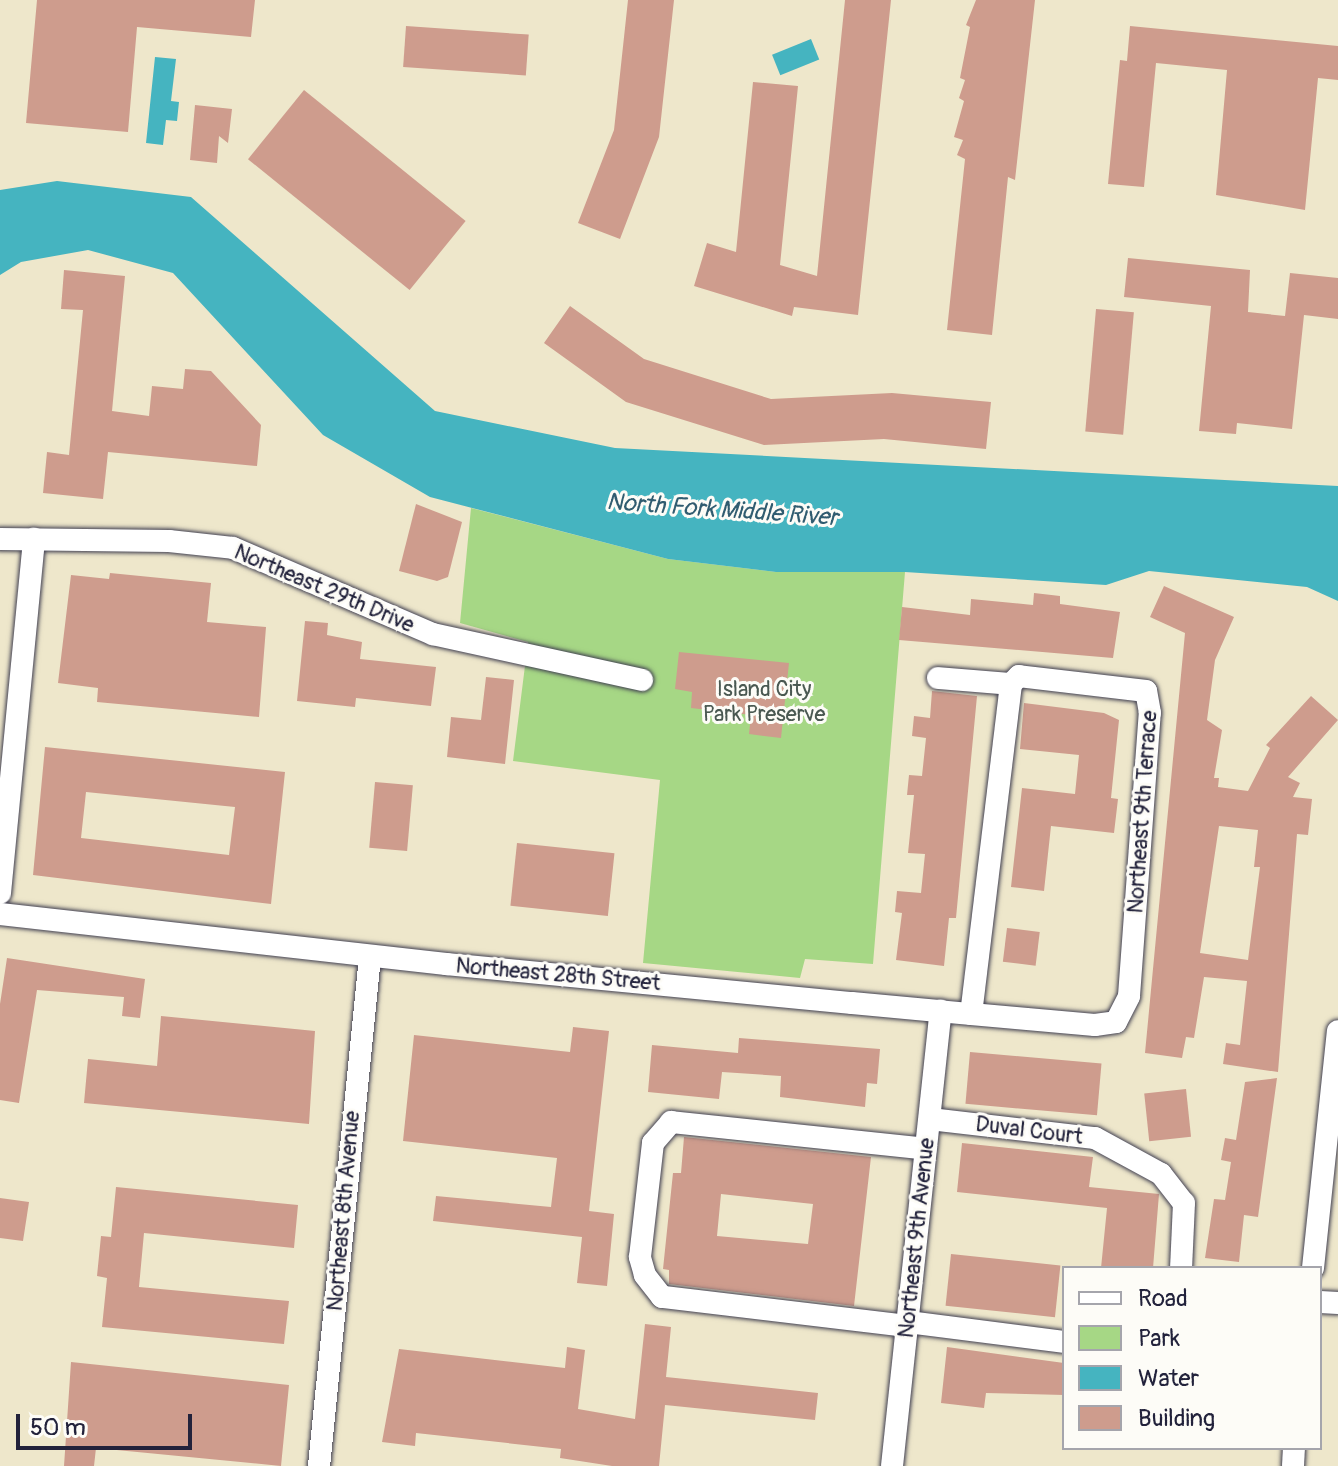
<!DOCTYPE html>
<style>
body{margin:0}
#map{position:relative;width:1338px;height:1466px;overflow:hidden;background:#eee7cb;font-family:Pangolin,sans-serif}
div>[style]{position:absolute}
.green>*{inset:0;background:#a6d785}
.water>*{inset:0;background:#45b4c0;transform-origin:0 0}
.building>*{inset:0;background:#ce9c8d;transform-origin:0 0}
.roads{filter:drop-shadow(0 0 2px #414051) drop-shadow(0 0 2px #414051)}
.minor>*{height:22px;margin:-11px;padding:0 11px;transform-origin:11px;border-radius:11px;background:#fff}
span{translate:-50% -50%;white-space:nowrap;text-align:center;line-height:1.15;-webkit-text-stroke:6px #fdfcf7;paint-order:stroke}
.street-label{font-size:22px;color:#22223b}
.park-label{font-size:22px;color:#4a5851}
.water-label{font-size:24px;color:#305c70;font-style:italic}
.legend{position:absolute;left:1062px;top:1266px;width:260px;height:184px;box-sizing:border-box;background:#fdfcf7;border:2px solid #a5a5ac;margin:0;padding:10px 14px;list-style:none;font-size:24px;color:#22223b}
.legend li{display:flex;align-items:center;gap:16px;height:40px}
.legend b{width:40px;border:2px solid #a5a5ac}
.scale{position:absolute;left:16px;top:1414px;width:176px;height:36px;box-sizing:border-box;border:4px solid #22223b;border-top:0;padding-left:10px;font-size:24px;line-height:28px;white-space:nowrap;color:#22223b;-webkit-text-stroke:6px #fdfcf7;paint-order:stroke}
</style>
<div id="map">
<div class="green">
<div style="clip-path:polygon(471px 508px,668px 559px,776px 572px,905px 572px,873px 964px,805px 959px,800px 978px,643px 963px,660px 780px,513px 761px,528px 642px,460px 623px)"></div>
</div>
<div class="water">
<div style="left:811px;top:39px;width:22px;height:42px;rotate:68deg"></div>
<div style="clip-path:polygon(155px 57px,176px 59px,171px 101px,179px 102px,177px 121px,166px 120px,163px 145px,146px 143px)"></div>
<div style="clip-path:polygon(57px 181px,191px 197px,435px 411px,615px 448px,1338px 486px,1338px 601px,1307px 587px,1149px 571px,1106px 585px,905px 572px,776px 572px,668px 559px,430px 497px,323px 435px,173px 273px,88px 250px,21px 262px,0 275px,0 190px)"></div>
</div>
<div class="building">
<div style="clip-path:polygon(37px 0,255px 0,251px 37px,137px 27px,128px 132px,26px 123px)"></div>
<div style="clip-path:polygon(628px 0,674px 0,659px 137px,620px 239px,578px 223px,614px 130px)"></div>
<div style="clip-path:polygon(845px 0,891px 0,858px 315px,794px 307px,792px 316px,694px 286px,707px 243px,736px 252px,753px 82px,798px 86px,780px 265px,817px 276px)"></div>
<div style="clip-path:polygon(976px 0,1035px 0,1015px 180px,1008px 177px,992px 335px,947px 330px,965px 159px,957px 155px,963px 140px,954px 137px,964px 101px,959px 98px,965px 80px,960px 78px,970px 27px,966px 25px)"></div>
<div style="left:406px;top:26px;width:123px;height:41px;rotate:4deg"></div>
<div style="clip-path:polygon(1130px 26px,1338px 46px,1338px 80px,1318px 78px,1305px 210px,1216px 195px,1227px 70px,1156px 63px,1144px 187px,1108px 184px,1120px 60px,1127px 61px)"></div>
<div style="left:304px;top:90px;width:208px;height:89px;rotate:39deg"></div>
<div style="clip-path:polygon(195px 105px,232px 109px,228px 143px,219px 136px,217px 163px,190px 160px)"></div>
<div style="clip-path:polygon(1128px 258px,1250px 270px,1248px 312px,1285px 316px,1290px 273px,1338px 278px,1338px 319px,1304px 315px,1292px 429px,1237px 423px,1236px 434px,1199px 431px,1211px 306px,1124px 297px)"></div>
<div style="clip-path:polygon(64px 270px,125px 276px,112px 411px,149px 416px,152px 386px,183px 389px,185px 369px,211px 371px,261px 425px,257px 466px,108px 452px,103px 499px,43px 493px,47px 452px,69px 455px,83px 310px,61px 309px)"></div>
<div style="clip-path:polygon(570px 306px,644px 359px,771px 399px,892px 393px,991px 402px,986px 449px,884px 439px,764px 445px,626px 402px,544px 343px)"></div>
<div style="left:1096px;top:309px;width:38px;height:123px;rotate:5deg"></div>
<div style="clip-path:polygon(416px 504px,462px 522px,448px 577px,437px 581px,399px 571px)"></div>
<div style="clip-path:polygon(110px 573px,211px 583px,207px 622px,266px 627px,259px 717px,97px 702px,98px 688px,58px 683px,71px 575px,109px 579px)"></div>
<div style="clip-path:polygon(evenodd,1164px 586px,1234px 617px,1215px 660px,1207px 720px,1222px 730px,1214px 778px,1219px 778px,1218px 787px,1248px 791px,1270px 748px,1266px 745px,1311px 696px,1338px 720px,1288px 777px,1300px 783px,1293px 797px,1312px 799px,1308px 835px,1297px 834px,1278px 1072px,1223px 1064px,1226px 1043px,1240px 1045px,1247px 981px,1204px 977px,1194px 1038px,1186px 1037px,1182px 1058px,1145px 1053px,1185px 633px,1150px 617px,1164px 586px,1219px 826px,1258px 830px,1254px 867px,1260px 867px,1248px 960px,1200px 953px,1219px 826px)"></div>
<div style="clip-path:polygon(1034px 593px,1060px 596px,1060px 604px,1120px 612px,1113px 658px,899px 640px,902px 607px,970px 615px,971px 599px,1033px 605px)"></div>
<div style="clip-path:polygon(305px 621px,328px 623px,327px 635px,362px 642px,360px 659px,436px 667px,431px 706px,356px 698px,355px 707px,297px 701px)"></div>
<div style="clip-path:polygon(679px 652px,789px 663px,781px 738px,749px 734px,751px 715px,691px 708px,692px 692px,675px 689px)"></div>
<div style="clip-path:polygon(486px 677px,514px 680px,505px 764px,447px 757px,451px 717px,481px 720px)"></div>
<div style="clip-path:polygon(932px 691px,977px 696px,956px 918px,949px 918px,944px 966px,896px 960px,902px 913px,895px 912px,897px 891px,921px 893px,925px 854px,908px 853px,914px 795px,907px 795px,909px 775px,922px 776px,926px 738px,912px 736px,914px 716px,930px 718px)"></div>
<div style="clip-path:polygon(1024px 703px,1104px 713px,1119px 720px,1111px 798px,1118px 799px,1114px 833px,1051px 826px,1044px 891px,1011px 887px,1022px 788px,1075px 794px,1079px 755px,1020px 749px)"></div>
<div style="clip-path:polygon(evenodd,45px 747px,285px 772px,271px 904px,33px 875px,45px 747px,86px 792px,235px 807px,229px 855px,81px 838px,86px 792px)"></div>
<div style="left:375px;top:782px;width:38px;height:66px;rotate:5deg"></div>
<div style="left:517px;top:843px;width:98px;height:63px;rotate:6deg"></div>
<div style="left:1007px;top:928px;width:33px;height:34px;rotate:7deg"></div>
<div style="clip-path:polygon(7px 958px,145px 979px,140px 1018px,122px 1016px,124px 997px,37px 990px,19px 1103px,0 1100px,0 1004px)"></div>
<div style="clip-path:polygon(161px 1016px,315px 1031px,309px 1124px,84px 1103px,88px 1059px,157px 1066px)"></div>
<div style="clip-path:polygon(573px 1027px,609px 1031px,589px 1211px,614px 1214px,607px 1286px,577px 1283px,582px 1237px,433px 1221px,436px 1196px,551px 1207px,557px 1158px,403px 1141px,414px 1035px,570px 1052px)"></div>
<div style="clip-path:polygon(739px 1038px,880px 1049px,877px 1084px,867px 1083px,865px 1107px,780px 1097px,781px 1076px,722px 1072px,719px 1099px,648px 1092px,652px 1045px,738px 1053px)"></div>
<div style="left:970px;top:1052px;width:132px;height:52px;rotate:5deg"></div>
<div style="clip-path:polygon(1277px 1078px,1258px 1217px,1244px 1215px,1239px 1262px,1205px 1258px,1214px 1199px,1225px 1200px,1231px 1162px,1221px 1160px,1225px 1138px,1236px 1140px,1245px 1082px)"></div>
<div style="left:1186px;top:1089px;width:48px;height:42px;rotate:84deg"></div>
<div style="clip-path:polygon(evenodd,684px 1137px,871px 1157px,854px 1306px,669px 1284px,669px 1270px,663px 1269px,673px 1173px,681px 1173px,684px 1137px,721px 1194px,813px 1204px,808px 1244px,717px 1236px,721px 1194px)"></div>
<div style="clip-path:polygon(962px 1143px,1093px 1157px,1089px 1187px,1159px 1194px,1153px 1268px,1101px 1268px,1107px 1208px,957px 1192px)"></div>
<div style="clip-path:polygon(116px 1187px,298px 1205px,294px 1248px,144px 1233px,139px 1287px,289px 1301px,284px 1344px,102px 1327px,107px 1278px,97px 1276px,101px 1236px,111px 1237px)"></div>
<div style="clip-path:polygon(0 1198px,29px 1202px,23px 1241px,0 1238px)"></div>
<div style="left:951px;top:1254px;width:110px;height:52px;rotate:6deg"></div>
<div style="clip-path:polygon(645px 1324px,671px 1327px,666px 1377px,818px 1393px,815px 1420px,665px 1405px,659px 1466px,612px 1466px,560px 1458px,561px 1449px,416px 1433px,415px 1446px,382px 1442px,399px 1349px,565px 1368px,567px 1347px,585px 1350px,578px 1409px,635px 1419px)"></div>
<div style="clip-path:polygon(947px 1347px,1064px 1363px,1064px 1395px,986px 1393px,984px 1408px,941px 1403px)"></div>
<div style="clip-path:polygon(71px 1362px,289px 1385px,281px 1466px,96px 1448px,94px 1466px,64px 1466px)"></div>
</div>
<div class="roads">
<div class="minor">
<div style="left:0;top:539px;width:169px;rotate:0.7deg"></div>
<div style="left:169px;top:541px;width:64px;rotate:6.2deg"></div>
<div style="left:233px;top:548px;width:218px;rotate:23.3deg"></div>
<div style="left:433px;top:634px;width:214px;rotate:12.4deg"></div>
<div style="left:938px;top:678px;width:73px;rotate:4.7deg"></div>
<div style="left:0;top:893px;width:356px;rotate:-84.5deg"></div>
<div style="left:0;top:914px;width:449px;rotate:6.4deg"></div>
<div style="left:446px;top:964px;width:408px;rotate:5.5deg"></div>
<div style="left:852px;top:1003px;width:120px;rotate:5.3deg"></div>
<div style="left:971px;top:1014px;width:124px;rotate:5.1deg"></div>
<div style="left:1095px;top:1025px;width:21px;rotate:-8deg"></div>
<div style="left:1116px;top:1022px;width:29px;rotate:-63deg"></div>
<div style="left:1129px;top:996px;width:284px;rotate:-85.8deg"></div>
<div style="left:1150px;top:713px;width:22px;rotate:-100deg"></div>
<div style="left:1146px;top:691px;width:128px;rotate:-173.3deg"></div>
<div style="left:1019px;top:676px;width:11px;rotate:135deg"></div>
<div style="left:1011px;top:684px;width:332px;rotate:96.9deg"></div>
<div style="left:930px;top:1119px;width:166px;rotate:6.6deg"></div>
<div style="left:1095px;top:1138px;width:75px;rotate:28.6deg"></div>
<div style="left:1161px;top:1174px;width:37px;rotate:52deg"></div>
<div style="left:1184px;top:1203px;width:65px;rotate:92.6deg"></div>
<div style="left:1313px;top:1268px;width:238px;rotate:-84deg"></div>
<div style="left:1320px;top:1302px;width:18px;rotate:3deg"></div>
<div style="left:908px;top:1322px;width:157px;rotate:7.3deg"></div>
<div style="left:907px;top:1326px;width:247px;rotate:-173.2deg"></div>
<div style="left:662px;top:1297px;width:28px;rotate:-128deg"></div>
<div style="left:645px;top:1275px;width:19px;rotate:-106deg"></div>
<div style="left:640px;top:1257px;width:115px;rotate:-83.5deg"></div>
<div style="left:653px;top:1143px;width:28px;rotate:-49deg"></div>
<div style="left:671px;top:1122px;width:256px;rotate:6deg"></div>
<div style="left:319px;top:1466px;width:512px;rotate:-84.28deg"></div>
<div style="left:892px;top:1466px;width:458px;rotate:-83.9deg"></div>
<div style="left:1293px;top:1466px;width:18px;rotate:-87deg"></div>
</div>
</div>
<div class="street-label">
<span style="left:324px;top:589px;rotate:23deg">Northeast 29th Drive</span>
<span style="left:1143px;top:812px;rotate:-86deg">Northeast 9th Terrace</span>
<span style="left:558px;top:975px;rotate:5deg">Northeast 28th Street</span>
<span style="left:1029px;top:1131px;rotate:7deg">Duval Court</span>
<span style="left:344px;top:1211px;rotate:-85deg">Northeast 8th Avenue</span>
<span style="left:917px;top:1238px;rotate:-84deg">Northeast 9th Avenue</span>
</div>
<div class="park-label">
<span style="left:764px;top:702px">Island City<br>Park Preserve</span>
</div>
<div class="water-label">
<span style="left:722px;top:510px;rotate:4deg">North Fork Middle River</span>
</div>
<ul class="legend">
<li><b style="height:10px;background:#fff"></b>Road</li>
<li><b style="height:22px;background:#a6d785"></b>Park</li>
<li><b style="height:22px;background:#45b4c0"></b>Water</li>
<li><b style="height:22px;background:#ce9c8d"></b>Building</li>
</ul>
<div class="scale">50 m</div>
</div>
